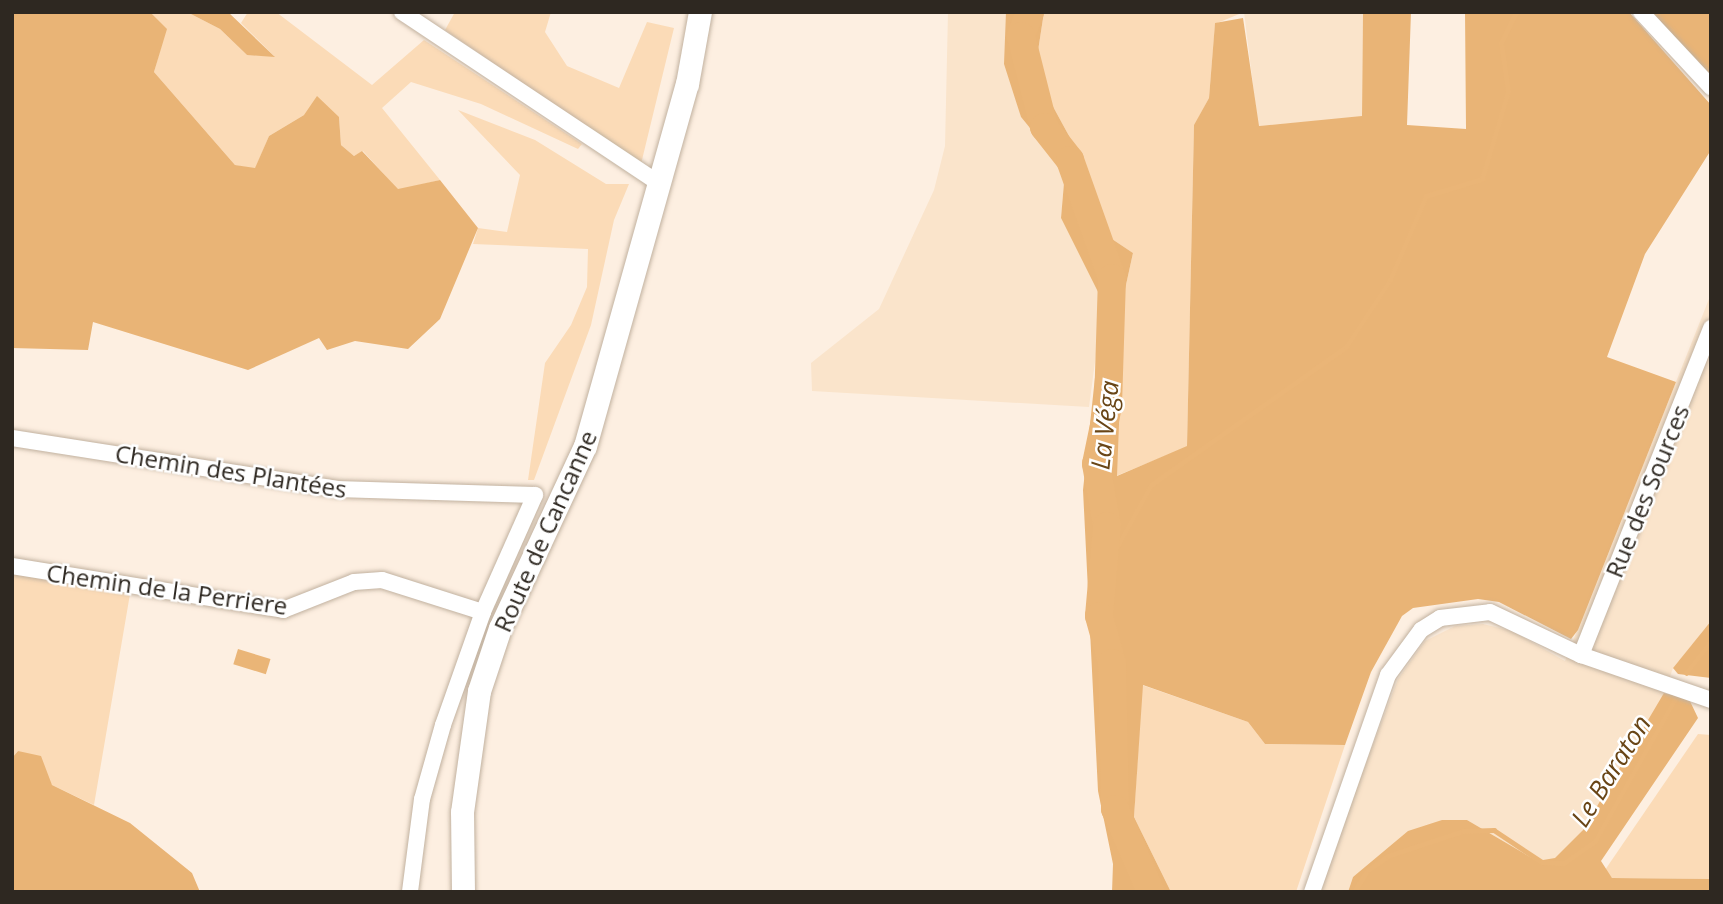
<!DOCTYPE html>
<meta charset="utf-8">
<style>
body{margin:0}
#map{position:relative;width:1723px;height:904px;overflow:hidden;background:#fdefe1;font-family:"Open Sans",sans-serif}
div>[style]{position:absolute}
.built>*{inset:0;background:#fae4cb}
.green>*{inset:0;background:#fbdbb7}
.forest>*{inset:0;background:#e9b476}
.water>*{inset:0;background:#eab577;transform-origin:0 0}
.stream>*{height:4.5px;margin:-2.25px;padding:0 2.25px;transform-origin:2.25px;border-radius:2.25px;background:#eab577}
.river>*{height:28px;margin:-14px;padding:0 14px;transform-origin:14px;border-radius:14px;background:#eab577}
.roads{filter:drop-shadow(0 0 2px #c1b19f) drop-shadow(0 0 2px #c1b19f)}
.street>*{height:16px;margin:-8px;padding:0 8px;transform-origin:8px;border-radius:8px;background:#fff}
.secondary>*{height:23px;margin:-11.5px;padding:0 11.5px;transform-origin:11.5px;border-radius:11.5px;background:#fff}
span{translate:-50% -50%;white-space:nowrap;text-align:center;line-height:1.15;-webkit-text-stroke:5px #fff;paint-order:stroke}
.street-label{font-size:24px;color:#2e2821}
.water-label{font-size:26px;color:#694516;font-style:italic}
.frame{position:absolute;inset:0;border:14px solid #2e2821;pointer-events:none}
</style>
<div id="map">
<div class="built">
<div style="clip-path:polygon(948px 12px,1006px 12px,1021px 117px,1065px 171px,1061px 218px,1103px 302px,1089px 407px,812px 391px,811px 363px,879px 309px,934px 190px,945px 146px)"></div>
<div style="clip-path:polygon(1244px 12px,1363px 12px,1362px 117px,1258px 126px)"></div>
<div style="clip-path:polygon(1711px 294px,1711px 621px,1673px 668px,1657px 714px,1583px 830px,1555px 859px,1537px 861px,1467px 820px,1353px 877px,1348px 892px,1317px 892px,1398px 679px,1425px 641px,1455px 626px,1483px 624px,1512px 631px,1565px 661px)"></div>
</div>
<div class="green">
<div style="clip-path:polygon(187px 12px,220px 29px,247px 55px,274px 56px,241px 23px,248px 12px,276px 12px,372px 85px,424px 40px,582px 144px,578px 149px,481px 104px,411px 82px,382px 108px,440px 180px,398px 190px,363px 151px,354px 156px,341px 145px,339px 117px,304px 115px,269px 136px,255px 169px,235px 165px,154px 72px,166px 29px,150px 12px)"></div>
<div style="clip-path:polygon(455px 12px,551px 12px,545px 32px,567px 66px,619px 88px,647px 22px,674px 28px,641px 164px,445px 30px)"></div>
<div style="clip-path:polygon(1044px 12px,1244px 12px,1215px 24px,1209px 98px,1194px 126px,1187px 447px,1116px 476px,1124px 294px,1133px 253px,1106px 235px,1087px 169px,1050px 101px,1038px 51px)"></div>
<div style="clip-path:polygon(458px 110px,535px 140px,606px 184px,629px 184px,614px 220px,591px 325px,534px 480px,528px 480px,545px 363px,571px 325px,587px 287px,588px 249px,473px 244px,478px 228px,507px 232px,520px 175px)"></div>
<div style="clip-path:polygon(12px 574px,130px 594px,94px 805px,52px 785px,18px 751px,12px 758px)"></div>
<div style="clip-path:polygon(1142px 685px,1248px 722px,1265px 744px,1345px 745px,1296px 892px,1171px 892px,1134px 817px)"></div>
<div style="clip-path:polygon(1698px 734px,1711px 735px,1711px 879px,1612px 878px,1605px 870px)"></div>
</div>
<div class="forest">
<div style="clip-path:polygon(12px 12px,150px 12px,167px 29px,154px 72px,235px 165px,255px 168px,269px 136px,304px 115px,317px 96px,339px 117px,341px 145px,354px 156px,362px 151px,398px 189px,440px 180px,478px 228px,440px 319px,408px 349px,355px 341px,327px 350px,319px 338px,248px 370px,93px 322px,88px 350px,12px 348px)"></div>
<div style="clip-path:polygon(187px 12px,228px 12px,275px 57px,247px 55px,220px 29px)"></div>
<div style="clip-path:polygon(1006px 12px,1044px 12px,1038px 51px,1050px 101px,1087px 169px,1106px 235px,1133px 253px,1124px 294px,1117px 476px,1187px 446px,1194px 125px,1209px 98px,1215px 23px,1243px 18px,1259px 126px,1362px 116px,1363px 12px,1411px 12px,1407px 125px,1466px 129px,1465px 12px,1629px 12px,1711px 105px,1711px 150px,1645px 254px,1607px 357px,1676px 382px,1578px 630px,1571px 639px,1499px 602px,1478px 599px,1413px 608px,1402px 616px,1371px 672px,1345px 745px,1265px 744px,1248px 722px,1143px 685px,1134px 817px,1171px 892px,1112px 892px,1113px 864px,1098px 791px,1083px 490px,1103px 302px,1061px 218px,1065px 171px,1021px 117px,1004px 64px)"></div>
<div style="clip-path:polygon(1652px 12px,1711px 12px,1711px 75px,1657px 18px)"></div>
<div style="clip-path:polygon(1711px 621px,1711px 678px,1678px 674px,1673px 668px)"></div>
<div style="clip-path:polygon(1664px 693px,1689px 699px,1698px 718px,1601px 861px,1612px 878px,1711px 879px,1711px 892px,1348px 892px,1353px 877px,1408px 831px,1442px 820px,1467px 820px,1537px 861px,1555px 858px,1583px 830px)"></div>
<div style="clip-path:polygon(18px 751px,41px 756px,52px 785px,130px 823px,192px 873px,200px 892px,12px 892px,12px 758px)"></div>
</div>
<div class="water">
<div style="left:238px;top:649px;width:34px;height:16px;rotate:17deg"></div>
</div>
<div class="stream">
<div style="left:1102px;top:558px;width:21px;rotate:-39deg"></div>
<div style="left:1118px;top:545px;width:68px;rotate:-61.2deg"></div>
<div style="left:1151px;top:485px;width:239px;rotate:-35.3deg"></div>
<div style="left:1346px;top:347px;width:80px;rotate:-56.7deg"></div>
<div style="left:1390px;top:280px;width:91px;rotate:-66.8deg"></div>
<div style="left:1426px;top:196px;width:59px;rotate:-16.9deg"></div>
<div style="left:1482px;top:179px;width:91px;rotate:-73.4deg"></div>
<div style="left:1508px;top:92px;width:49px;rotate:-98.1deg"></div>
<div style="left:1501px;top:43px;width:34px;rotate:-64deg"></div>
<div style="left:1686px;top:673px;width:41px;rotate:-52deg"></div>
<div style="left:1354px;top:892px;width:26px;rotate:-58deg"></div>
<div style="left:1368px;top:870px;width:24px;rotate:-35deg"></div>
<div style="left:1388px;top:856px;width:79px;rotate:-18.4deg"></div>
<div style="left:1463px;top:831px;width:31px;rotate:-2deg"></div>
<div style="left:1494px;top:830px;width:58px;rotate:33.7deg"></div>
<div style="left:1542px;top:862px;width:22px;rotate:3deg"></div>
<div style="left:1564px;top:863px;width:38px;rotate:-35deg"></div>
<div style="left:1595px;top:841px;width:161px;rotate:-60.6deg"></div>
</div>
<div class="river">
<div style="left:1030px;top:12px;width:26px;rotate:111deg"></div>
<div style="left:1021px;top:36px;width:94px;rotate:75.8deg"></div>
<div style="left:1044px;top:127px;width:42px;rotate:51.8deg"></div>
<div style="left:1070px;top:160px;width:125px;rotate:70.4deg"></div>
<div style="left:1112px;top:278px;width:128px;rotate:91.8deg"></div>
<div style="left:1108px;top:406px;width:59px;rotate:101.7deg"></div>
<div style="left:1096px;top:464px;width:63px;rotate:79.9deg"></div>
<div style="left:1107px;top:526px;width:90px;rotate:95.1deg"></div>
<div style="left:1099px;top:616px;width:49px;rotate:74.5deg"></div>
<div style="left:1112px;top:663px;width:146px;rotate:88.8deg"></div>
<div style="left:1115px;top:809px;width:90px;rotate:66.6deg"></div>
</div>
<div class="roads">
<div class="street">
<div style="left:402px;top:12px;width:310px;rotate:33.7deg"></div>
<div style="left:1641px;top:12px;width:103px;rotate:47deg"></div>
<div style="left:12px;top:438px;width:328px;rotate:8.9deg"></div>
<div style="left:336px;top:489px;width:199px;rotate:1.7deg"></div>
<div style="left:535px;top:495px;width:128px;rotate:114deg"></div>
<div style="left:483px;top:612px;width:120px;rotate:109.5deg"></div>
<div style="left:443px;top:725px;width:77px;rotate:105.8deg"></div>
<div style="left:422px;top:799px;width:94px;rotate:97.4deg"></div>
<div style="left:12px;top:566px;width:275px;rotate:9.2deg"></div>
<div style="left:283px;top:610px;width:76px;rotate:-21.5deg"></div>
<div style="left:354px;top:582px;width:28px;rotate:-4deg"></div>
<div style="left:382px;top:580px;width:106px;rotate:17.6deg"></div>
<div style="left:1581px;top:655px;width:352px;rotate:-68.3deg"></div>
<div style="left:1312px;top:892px;width:230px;rotate:-70.7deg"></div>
<div style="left:1388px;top:675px;width:56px;rotate:-53.7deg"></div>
<div style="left:1421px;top:630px;width:22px;rotate:-32deg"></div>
<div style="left:1440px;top:618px;width:50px;rotate:-6.8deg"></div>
<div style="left:1490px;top:612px;width:101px;rotate:25.3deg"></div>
<div style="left:1581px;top:655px;width:138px;rotate:19.1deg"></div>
</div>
<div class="secondary">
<div style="left:463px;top:892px;width:80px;rotate:-90.7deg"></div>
<div style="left:462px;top:812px;width:122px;rotate:-82deg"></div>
<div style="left:479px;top:691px;width:66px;rotate:-71.6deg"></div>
<div style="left:500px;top:628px;width:201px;rotate:-65deg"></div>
<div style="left:585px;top:446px;width:376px;rotate:-74.3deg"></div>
<div style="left:687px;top:84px;width:73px;rotate:-79.8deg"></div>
</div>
</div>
<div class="street-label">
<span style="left:231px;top:471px;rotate:9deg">Chemin des Plantées</span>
<span style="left:1647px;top:491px;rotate:-68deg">Rue des Sources</span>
<span style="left:545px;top:531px;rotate:-66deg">Route de Cancanne</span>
<span style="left:167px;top:589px;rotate:8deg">Chemin de la Perriere</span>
</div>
<div class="water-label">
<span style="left:1105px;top:425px;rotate:-84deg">La Véga</span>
<span style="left:1611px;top:771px;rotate:-58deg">Le Baraton</span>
</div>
<div class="frame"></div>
</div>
